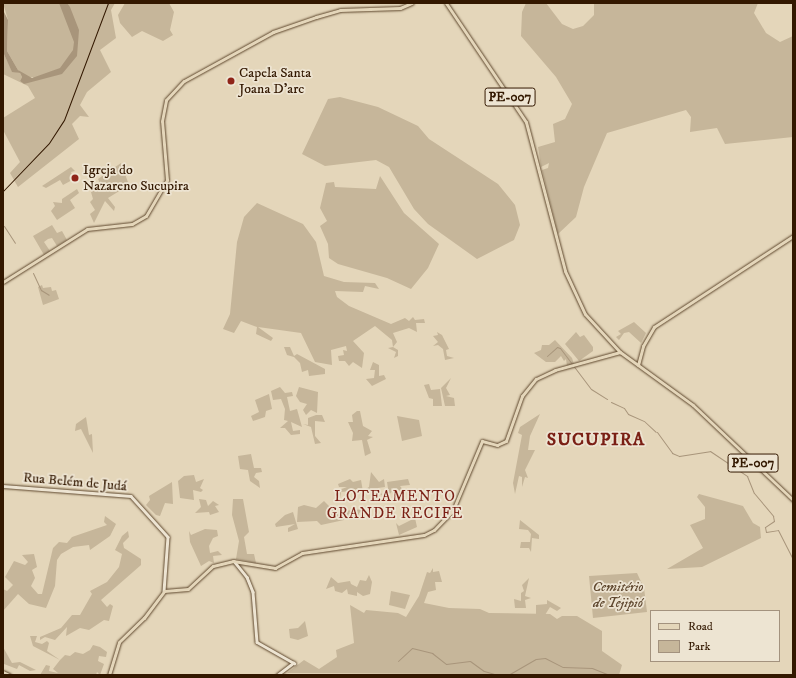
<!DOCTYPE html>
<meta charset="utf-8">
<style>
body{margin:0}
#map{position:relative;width:796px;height:678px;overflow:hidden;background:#e4d6ba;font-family:"IM FELL DW Pica",serif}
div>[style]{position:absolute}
.green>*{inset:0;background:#c6b69a}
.water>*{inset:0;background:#a8957b}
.stream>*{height:1px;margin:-0.5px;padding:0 0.5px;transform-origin:0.5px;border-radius:0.5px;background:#a8957b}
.roads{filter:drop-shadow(0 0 1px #5f482e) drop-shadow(0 0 1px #5f482e)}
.minor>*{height:2.5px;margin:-1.25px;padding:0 1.25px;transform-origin:1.25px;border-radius:1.25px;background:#ede4d2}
.major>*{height:3px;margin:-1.5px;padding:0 1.5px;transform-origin:1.5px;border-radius:1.5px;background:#e4d6ba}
.tram>*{height:1px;margin:-0.5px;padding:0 0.5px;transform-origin:0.5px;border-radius:0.5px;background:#331800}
.dots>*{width:11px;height:11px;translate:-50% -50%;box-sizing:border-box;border:2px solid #ede4d2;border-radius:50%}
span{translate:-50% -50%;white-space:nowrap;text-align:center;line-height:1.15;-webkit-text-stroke:3.5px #ede4d2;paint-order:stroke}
.shield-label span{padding:1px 3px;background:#ede4d2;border:1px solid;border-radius:3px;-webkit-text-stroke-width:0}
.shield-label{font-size:13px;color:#331800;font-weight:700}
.poi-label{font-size:14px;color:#331800}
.left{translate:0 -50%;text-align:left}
.street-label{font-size:14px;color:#331800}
.park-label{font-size:14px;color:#5f472e;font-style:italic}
.neighbourhood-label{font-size:15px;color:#7a1f14;letter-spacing:1px}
.district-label{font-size:18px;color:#7a1f14;font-weight:700;letter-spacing:1px}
.frame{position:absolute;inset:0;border:4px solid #331800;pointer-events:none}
.legend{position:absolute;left:650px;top:610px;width:130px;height:52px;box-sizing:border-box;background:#ede4d2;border:1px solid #a3927e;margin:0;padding:5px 7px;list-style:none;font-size:12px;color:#331800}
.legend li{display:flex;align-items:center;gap:8px;height:20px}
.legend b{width:20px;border:1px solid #a3927e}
</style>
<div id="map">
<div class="green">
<div style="clip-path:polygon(3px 3px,115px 3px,111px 10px,116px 38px,100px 50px,111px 72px,87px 92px,80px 105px,89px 117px,80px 116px,72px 124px,79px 139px,18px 187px,10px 173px,20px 162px,3px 130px,3px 118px,35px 98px,28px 86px,3px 74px,3px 52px,12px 71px,20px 73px,22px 77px,20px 81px,24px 84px,34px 77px,26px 77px,18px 70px,7px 51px,8px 20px)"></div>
<div style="clip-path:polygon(125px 3px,169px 3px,174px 12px,170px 30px,173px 35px,163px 41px,142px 31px,132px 37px,120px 23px,118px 15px)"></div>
<div style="clip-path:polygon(526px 3px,546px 3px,562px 24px,573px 29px,583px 26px,594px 15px,594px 3px,758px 3px,754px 13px,766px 33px,780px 42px,793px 36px,793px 137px,725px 144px,717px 128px,690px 132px,691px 117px,686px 110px,607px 133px,584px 187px,576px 217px,558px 234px,542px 170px,548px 168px,549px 163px,541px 167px,538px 147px,555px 142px,553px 124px,565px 119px,572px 104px,556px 77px,521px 36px,522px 12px)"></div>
<div style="clip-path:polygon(340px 97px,378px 107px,418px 126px,429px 139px,498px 184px,515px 205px,520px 225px,514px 240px,477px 259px,428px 224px,414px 209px,389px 167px,376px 160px,325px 166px,302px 154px,328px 99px)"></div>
<div style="clip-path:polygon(121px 163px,129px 185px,108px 198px,115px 207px,114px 211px,105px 201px,94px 223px,90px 214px,95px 210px,90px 202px,93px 199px,91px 192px,101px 185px,98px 179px)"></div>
<div style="clip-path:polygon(71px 167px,75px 171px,71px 172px,74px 179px,63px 185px,60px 180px,46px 188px,42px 186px)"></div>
<div style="clip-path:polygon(380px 176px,404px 213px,439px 244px,428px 268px,411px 289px,387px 278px,338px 264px,329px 258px,328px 244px,320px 226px,327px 221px,320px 208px,326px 183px,334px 182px,335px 187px,376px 189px)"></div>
<div style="clip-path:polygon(77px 189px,79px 193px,70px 200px,75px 208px,57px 220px,51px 211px,55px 206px,53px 202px,62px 203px,62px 199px)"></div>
<div style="clip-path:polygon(257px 203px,303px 224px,316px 242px,324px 276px,344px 282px,375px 283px,379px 289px,365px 286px,363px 292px,335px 291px,337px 297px,349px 306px,391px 324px,405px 318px,409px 321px,413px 317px,415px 320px,424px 319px,425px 323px,416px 323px,417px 332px,409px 328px,393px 333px,397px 342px,393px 347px,398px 350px,398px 356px,394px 358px,396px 352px,388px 348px,393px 347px,392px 340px,375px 326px,353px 341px,364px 353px,362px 368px,353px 362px,349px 366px,345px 361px,339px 361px,338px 356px,344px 355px,343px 350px,347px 351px,346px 346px,331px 350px,332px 365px,315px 362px,301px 333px,258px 327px,273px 338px,271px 341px,256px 334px,257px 327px,241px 321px,234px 333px,223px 329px,230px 314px,237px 242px,244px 217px)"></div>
<div style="clip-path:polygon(52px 225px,57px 233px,62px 231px,67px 240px,57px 246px,52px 238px,48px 239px,44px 242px,50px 251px,44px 255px,33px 236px)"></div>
<div style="clip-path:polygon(42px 285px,43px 288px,51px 287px,52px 291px,56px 290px,59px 299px,43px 305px,38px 287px)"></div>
<div style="clip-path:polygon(634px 322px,646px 333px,641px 343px,629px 332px,624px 333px,619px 340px,616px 337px,621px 334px,618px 331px)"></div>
<div style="clip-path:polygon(437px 332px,442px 335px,449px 349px,446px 350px,447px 356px,454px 358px,445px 360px,443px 349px,438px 345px,433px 346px,438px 342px,433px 336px,438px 335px)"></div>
<div style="clip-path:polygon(576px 332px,580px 337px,584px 335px,593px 347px,593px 351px,579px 361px,565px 344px)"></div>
<div style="clip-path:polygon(555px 340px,572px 358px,574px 364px,567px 366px,566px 359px,564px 361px,561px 356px,555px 362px,546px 362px,534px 353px,541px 350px,542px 345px,549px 345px)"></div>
<div style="clip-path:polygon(284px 347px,290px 347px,294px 356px,297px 354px,325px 369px,325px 374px,309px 376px,308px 370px,302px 372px,300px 363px,294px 357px,287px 355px)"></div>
<div style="clip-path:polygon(373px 362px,379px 365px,379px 376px,384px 375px,386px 379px,372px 386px,366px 379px,374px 378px,375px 370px,370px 370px)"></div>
<div style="clip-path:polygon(451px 378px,446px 388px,450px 395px,446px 396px,454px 398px,455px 406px,445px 406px,441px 388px)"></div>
<div style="clip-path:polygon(429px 384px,431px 390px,440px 389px,442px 406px,433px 406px,433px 399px,429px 398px,424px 385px)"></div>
<div style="clip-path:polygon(280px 387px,285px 393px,292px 392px,293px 396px,287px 397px,290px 411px,297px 409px,302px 427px,291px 422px,293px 431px,300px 430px,300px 434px,291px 435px,285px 428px,280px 428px,288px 421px,284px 420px,285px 409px,281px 399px,273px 400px,271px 391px)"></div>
<div style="clip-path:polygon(299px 387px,318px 392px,317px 413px,311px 410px,306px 415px,303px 410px,307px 404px,300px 402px,296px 396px)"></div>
<div style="clip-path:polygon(269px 394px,272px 409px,266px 411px,265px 417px,253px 421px,251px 416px,259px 412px,255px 400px)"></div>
<div style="clip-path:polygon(357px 411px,360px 411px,363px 426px,372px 431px,368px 436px,373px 437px,367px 440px,371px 453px,365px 456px,362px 440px,352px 441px,353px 433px,348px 422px,353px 422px,352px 415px)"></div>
<div style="clip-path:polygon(540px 414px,530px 436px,528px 450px,535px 450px,525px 470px,528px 478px,525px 477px,522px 487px,522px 477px,519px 476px,515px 494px,513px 483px,522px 435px,518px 433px,520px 427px)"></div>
<div style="clip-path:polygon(316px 415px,322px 415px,325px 422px,315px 421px,315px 436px,321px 443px,315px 444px,311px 427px,303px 424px,308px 425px,308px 418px)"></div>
<div style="clip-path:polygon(397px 416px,419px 420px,422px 436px,402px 441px)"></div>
<div style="clip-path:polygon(86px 417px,89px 435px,92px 434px,93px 453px,81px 429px,75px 431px,76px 424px)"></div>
<div style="clip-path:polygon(251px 454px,254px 468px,261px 468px,262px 472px,256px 473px,254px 477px,259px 481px,260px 488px,250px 481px,248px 470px,240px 469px,238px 456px)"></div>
<div style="clip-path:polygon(371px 472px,379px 482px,384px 479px,385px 487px,378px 488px,383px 496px,372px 489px,364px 490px,369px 487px)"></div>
<div style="clip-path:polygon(194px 475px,196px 482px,204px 479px,200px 488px,203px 490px,201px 492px,193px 490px,194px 500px,180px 498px,178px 481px,184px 476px)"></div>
<div style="clip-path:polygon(350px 479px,353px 482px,361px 480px,363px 492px,359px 488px,349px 493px,350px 491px,341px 492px,340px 498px,339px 490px,347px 487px,339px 487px,338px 484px)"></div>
<div style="clip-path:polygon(408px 479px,410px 485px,400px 486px,404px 491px,393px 490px,389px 495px,387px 482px)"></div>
<div style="clip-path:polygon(172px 482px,173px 504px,165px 503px,160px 516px,156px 515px,146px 505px,150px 500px,149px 496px)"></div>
<div style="clip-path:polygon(699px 494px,743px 506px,753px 523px,760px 527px,761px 538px,702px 567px,667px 569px,703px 548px,690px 525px,705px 519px,705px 507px,697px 497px)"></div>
<div style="clip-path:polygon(199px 499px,206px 500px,208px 506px,213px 501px,219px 505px,215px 506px,219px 512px,210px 515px,209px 512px,195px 513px,201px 507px)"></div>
<div style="clip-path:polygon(233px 499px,243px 499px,249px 532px,244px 537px,247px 554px,254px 554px,256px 563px,236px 559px,239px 541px,232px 515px)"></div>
<div style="clip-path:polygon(324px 501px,335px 512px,343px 511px,344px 520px,321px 525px,317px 521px,297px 522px,298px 507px,304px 505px,316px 508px)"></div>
<div style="clip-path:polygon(365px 509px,359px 513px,359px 520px,346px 520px,343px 511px)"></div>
<div style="clip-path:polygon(293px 512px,298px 529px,288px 532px,288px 528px,295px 524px,276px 527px,275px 524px,285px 515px)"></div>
<div style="clip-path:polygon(105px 516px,116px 524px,110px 536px,90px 550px,89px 545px,73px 547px,61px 554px,57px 560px,55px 586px,46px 608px,29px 604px,18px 594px,3px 611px,3px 589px,7px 591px,13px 585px,5px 577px,14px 561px,25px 565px,28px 562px,22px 555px,34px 554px,37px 567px,32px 570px,35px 578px,31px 586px,38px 594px,42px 594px,53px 548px,59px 542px,67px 543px,72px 537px,107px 525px,104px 522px)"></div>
<div style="clip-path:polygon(415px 518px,417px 527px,399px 535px,396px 523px,399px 526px)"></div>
<div style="clip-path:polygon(520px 520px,539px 535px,539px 539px,532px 538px,531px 552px,529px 548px,520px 548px,521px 542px,530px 542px,531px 534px,528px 530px,519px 529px)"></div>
<div style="clip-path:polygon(205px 529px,217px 530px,218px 536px,213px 538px,209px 546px,210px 553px,218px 551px,222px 555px,213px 556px,214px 563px,209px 561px,201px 566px,190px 542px,189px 531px,191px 535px)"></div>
<div style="clip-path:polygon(128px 531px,129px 537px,123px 543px,124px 548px,141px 559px,141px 565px,101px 600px,107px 607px,110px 604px,113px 606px,109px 621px,104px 620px,89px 630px,80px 628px,66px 636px,67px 627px,55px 640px,45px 637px,40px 640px,40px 637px,61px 628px,72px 615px,80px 615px,92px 594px,90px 591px,107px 582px,119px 567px,122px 554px,115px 550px,122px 536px)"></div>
<div style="clip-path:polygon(433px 568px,433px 572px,439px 571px,442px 582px,435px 582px,436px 590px,428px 592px,424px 603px,449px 608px,480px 609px,489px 613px,550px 614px,557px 619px,562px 616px,577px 616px,602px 631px,602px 651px,622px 665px,619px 675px,287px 673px,304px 660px,319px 669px,337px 657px,336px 650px,354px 643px,350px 605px,364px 613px,366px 610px,398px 613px,406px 617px,419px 596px,427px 572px,430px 573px)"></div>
<div style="clip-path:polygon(637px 573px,644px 588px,647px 612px,593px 618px,589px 576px)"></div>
<div style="clip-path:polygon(369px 575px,372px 582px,370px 594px,363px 596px,357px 592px,357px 596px,348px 594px,347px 589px,342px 593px,335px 591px,334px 586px,326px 589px,331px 577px,338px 583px,350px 581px,351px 584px,357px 587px,360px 580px,366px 581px)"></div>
<div style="clip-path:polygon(529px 578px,525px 596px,531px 598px,525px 600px,526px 608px,515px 608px,514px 599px,521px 601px,521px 593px,524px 591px,522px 585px)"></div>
<div style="clip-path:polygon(391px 591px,410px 595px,405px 609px,389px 605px)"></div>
<div style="clip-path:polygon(547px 600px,561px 608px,557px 611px,550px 607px,545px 615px,536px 615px,536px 605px,547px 604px)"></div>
<div style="clip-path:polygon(305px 621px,308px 636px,298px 640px,290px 638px,289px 629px,298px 628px)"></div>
<div style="clip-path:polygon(30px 636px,37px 636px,35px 642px,42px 644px,47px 641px,49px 643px,47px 651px,60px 660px,65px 655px,70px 656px,75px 652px,83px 654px,90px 650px,93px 645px,100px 647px,107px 652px,106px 657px,99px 656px,98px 661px,104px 664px,100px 675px,97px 672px,96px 675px,40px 675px,46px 665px,50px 666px,49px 671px,58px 673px,53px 669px,60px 660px,33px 646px)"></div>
<div style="clip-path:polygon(3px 647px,12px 663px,20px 662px,36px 670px,30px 671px,19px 665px,17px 669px,4px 664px)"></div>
</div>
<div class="water">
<div style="clip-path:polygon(59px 3px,67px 3px,70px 7px,79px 30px,77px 56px,62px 74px,24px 84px,20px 81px,22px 77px,20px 73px,12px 72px,3px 52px,3px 10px,8px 20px,7px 51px,18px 70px,32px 78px,60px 68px,73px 50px,74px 42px)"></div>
</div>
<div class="stream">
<div style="left:4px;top:226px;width:20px;rotate:57deg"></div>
<div style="left:33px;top:273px;width:19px;rotate:65deg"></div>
<div style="left:41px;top:290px;width:9px;rotate:32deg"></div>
<div style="left:547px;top:356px;width:13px;rotate:-42deg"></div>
<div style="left:557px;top:347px;width:3px;rotate:18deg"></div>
<div style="left:560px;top:348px;width:51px;rotate:52.9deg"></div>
<div style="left:591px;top:389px;width:19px;rotate:32deg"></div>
<div style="left:611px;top:402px;width:14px;rotate:25deg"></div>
<div style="left:624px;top:408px;width:7px;rotate:56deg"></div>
<div style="left:628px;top:414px;width:17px;rotate:24deg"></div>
<div style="left:644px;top:421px;width:16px;rotate:43deg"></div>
<div style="left:657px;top:432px;width:26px;rotate:54deg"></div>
<div style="left:672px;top:453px;width:8px;rotate:23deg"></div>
<div style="left:679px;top:456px;width:31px;rotate:-9deg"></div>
<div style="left:710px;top:451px;width:45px;rotate:34deg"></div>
<div style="left:747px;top:476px;width:18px;rotate:68deg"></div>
<div style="left:754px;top:493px;width:30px;rotate:50deg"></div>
<div style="left:773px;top:516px;width:5px;rotate:79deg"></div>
<div style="left:774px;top:521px;width:11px;rotate:146deg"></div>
<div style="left:765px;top:527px;width:5px;rotate:79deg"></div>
<div style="left:766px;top:532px;width:12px;rotate:-9deg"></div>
<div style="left:778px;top:530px;width:34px;rotate:63deg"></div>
<div style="left:793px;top:629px;width:1px;rotate:90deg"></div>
<div style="left:398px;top:661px;width:19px;rotate:-43deg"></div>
<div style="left:412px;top:648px;width:21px;rotate:14deg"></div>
<div style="left:432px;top:653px;width:18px;rotate:38deg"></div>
<div style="left:446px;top:664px;width:24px;rotate:-7deg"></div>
<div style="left:470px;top:661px;width:17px;rotate:36deg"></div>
<div style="left:484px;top:671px;width:15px;rotate:16deg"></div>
<div style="left:508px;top:675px;width:32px;rotate:-30deg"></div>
<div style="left:536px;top:659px;width:9px;rotate:-6deg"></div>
<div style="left:545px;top:658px;width:20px;rotate:27deg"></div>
<div style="left:563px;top:667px;width:29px;rotate:2deg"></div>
<div style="left:592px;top:668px;width:18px;rotate:22deg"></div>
</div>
<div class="roads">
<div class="minor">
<div style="left:3px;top:486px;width:128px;rotate:4.5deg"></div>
<div style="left:131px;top:496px;width:55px;rotate:47.9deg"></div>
<div style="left:168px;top:537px;width:54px;rotate:94.2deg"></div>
<div style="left:234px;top:561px;width:21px;rotate:51deg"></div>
<div style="left:247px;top:577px;width:16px;rotate:68deg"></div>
<div style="left:253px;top:592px;width:50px;rotate:85.4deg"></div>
<div style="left:257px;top:642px;width:43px;rotate:29.6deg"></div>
<div style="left:294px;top:663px;width:20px;rotate:143deg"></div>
</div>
<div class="major">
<div style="left:446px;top:3px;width:143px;rotate:56.1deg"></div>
<div style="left:526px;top:122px;width:154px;rotate:75.3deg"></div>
<div style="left:565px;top:271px;width:47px;rotate:65.1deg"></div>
<div style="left:585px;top:314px;width:52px;rotate:47.4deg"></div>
<div style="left:620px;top:352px;width:90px;rotate:36deg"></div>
<div style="left:693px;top:405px;width:138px;rotate:43.5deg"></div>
<div style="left:3px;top:282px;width:99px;rotate:-32.2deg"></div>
<div style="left:87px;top:229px;width:45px;rotate:-6.3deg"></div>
<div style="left:132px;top:224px;width:16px;rotate:-30deg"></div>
<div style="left:146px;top:216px;width:42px;rotate:-59.7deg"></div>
<div style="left:167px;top:180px;width:59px;rotate:-94.8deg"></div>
<div style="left:162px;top:121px;width:21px;rotate:-79deg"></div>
<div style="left:166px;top:100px;width:26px;rotate:-47deg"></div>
<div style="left:184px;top:81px;width:102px;rotate:-28.8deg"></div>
<div style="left:273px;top:32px;width:46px;rotate:-19.2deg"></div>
<div style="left:316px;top:17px;width:25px;rotate:-16deg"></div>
<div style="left:340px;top:10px;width:60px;rotate:-1.9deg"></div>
<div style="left:400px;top:8px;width:13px;rotate:-23deg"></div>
<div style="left:638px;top:365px;width:20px;rotate:-75deg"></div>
<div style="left:643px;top:346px;width:22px;rotate:-60deg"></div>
<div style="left:654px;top:327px;width:166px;rotate:-33.2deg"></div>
<div style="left:3px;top:672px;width:7px;rotate:27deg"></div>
<div style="left:109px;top:675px;width:34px;rotate:-73deg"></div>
<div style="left:119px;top:642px;width:35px;rotate:-44deg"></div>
<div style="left:144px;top:618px;width:34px;rotate:-53deg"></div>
<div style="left:164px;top:591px;width:24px;rotate:-5deg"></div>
<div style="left:188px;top:589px;width:34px;rotate:-43deg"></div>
<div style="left:213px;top:566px;width:21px;rotate:-14deg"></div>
<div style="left:233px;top:561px;width:43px;rotate:9.5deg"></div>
<div style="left:275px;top:568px;width:31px;rotate:-29deg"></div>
<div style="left:302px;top:553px;width:123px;rotate:-8.4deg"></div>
<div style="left:424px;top:535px;width:11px;rotate:-27deg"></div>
<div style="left:434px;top:530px;width:28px;rotate:-46deg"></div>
<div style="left:453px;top:510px;width:75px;rotate:-67.2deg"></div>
<div style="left:482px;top:441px;width:16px;rotate:15deg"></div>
<div style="left:497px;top:445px;width:10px;rotate:-24deg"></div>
<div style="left:506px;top:441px;width:48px;rotate:-70.4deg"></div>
<div style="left:522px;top:396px;width:22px;rotate:-51deg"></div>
<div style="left:536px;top:379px;width:21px;rotate:-25deg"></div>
<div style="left:555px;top:370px;width:67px;rotate:-15.5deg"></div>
</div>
</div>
<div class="tram">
<div style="left:3px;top:191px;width:66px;rotate:-46.2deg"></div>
<div style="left:49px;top:143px;width:27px;rotate:-57deg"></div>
<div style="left:64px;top:120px;width:125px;rotate:-69.4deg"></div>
</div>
<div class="dots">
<div style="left:231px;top:81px;background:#8f2418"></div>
<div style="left:75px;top:178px;background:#8f2418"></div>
</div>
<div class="shield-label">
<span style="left:510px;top:97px">PE-007</span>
<span style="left:753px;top:463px">PE-007</span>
</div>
<div class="poi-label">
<span class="left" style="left:239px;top:81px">Capela Santa<br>Joana D'arc</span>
<span class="left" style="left:83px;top:178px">Igreja do<br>Nazareno Sucupira</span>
</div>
<div class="street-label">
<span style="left:75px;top:482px;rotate:5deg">Rua Belém de Judá</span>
</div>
<div class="park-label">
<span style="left:618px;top:595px">Cemitério<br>de Tejipió</span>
</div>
<div class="neighbourhood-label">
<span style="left:395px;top:505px">LOTEAMENTO<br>GRANDE RECIFE</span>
</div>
<div class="district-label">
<span style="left:596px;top:440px">SUCUPIRA</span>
</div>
<div class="frame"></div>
<ul class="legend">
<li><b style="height:5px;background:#e4d6ba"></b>Road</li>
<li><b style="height:11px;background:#c6b69a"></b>Park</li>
</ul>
</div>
